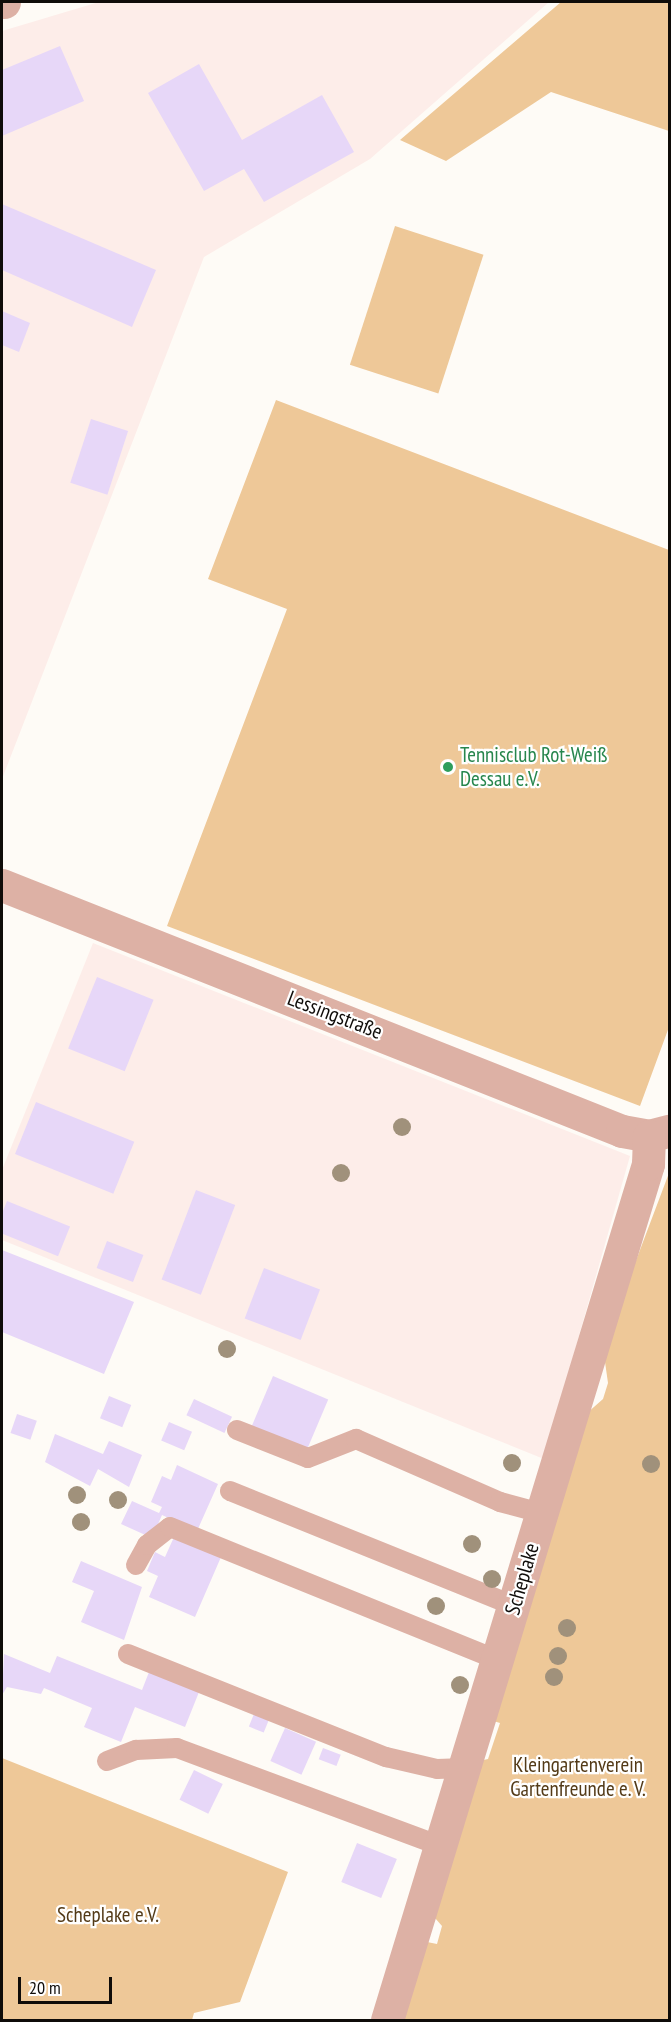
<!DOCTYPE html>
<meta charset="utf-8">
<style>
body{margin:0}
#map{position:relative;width:671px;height:2022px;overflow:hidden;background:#fefbf6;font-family:"PT Sans Narrow",sans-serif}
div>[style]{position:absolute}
.commercial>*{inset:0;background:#fdede9}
.green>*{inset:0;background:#eec898;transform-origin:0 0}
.building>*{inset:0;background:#e7d7f8;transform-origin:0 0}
.lane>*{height:20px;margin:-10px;padding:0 10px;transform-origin:10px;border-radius:10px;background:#ddb1a5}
.street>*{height:33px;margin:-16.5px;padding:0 16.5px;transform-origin:16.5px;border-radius:16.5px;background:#ddb1a5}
.trees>*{width:18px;height:18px;margin:-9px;border-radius:50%;background:#a0917b}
.dots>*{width:16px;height:16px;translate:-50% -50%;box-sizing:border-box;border:3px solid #fff;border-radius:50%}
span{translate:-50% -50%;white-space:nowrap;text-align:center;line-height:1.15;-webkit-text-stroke:4.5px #fff;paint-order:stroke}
.leisure-label{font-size:21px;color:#27864d}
.left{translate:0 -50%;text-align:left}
.street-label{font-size:21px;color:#0f0c09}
.park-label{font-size:21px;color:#533a17}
.frame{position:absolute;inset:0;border:3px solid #0f0c09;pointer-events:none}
.scale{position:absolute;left:18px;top:1977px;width:94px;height:27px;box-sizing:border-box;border:3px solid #0f0c09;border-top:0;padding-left:8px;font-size:18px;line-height:21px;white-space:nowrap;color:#0f0c09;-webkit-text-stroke:4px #fff;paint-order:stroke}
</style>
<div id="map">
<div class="commercial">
<div style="clip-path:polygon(99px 2px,549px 2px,370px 159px,204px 257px,2px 779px,2px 31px)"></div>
<div style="clip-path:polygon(93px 943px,630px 1156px,544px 1459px,2px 1240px,2px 1170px)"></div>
</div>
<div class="green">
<div style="clip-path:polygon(561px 2px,669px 2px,669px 131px,551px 92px,446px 161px,400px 140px)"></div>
<div style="left:395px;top:226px;width:93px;height:146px;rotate:18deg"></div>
<div style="clip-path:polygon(276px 400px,669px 550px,669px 1027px,640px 1106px,167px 926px,287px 609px,208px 579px)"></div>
<div style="clip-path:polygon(669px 1173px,669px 2020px,398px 2020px,422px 1941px,437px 1944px,442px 1926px,435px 1918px,479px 1761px,488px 1759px,500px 1723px,490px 1720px,586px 1414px,603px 1399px,608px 1383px,603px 1348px)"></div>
<div style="clip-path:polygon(2px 1758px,288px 1872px,240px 2002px,194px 2013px,192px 2020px,2px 2020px)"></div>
</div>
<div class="building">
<div style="clip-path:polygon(60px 46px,84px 101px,2px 136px,2px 70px)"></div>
<div style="clip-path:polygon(199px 64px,242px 140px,322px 95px,354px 152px,264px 202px,244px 169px,204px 191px,148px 93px)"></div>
<div style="clip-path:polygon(2px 204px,156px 270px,132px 327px,2px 270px)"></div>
<div style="clip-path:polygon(2px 311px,30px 323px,19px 352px,2px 345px)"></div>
<div style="left:91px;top:419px;width:39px;height:67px;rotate:18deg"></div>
<div style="left:97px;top:977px;width:61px;height:77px;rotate:22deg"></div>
<div style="left:36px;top:1102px;width:106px;height:56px;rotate:22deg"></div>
<div style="left:196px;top:1190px;width:42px;height:96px;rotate:21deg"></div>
<div style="left:7px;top:1201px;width:68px;height:32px;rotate:22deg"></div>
<div style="left:107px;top:1241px;width:39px;height:29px;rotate:21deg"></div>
<div style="clip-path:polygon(2px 1250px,134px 1302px,104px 1374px,2px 1332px)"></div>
<div style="left:264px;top:1268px;width:60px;height:54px;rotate:21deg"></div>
<div style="left:273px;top:1376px;width:60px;height:54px;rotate:23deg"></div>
<div style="left:109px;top:1396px;width:24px;height:24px;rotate:22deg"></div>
<div style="left:194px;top:1399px;width:42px;height:18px;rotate:25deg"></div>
<div style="left:17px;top:1414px;width:21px;height:20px;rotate:19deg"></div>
<div style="left:169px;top:1422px;width:25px;height:20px;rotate:23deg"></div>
<div style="clip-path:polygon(55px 1434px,103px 1454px,109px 1441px,142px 1455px,129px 1487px,98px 1469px,90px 1486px,45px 1462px)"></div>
<div style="clip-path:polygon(177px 1465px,218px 1484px,197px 1531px,162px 1515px,152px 1538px,121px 1524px,132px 1501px,159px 1513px,162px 1507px,151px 1502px,162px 1476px,171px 1480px)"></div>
<div style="clip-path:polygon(174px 1537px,221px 1557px,195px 1617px,149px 1597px,158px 1576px,147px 1571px,155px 1552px,165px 1557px)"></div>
<div style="clip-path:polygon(81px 1561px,142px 1587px,124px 1640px,81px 1622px,94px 1591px,72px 1582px)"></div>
<div style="clip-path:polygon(4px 1654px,50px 1673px,57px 1656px,142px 1690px,149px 1672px,199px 1692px,185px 1727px,135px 1707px,121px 1742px,84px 1727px,92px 1708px,44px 1688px,41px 1694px,7px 1687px,2px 1695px)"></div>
<div style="left:256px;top:1709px;width:16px;height:19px;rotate:22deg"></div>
<div style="left:285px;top:1728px;width:34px;height:36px;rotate:24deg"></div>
<div style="left:323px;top:1748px;width:19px;height:12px;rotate:21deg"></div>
<div style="left:194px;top:1770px;width:32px;height:33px;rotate:26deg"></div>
<div style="left:357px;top:1843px;width:43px;height:42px;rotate:22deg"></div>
</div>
<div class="lane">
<div style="left:237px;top:1430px;width:76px;rotate:21.5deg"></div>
<div style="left:308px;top:1458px;width:52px;rotate:-21.6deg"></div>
<div style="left:356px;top:1439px;width:157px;rotate:23.6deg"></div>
<div style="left:500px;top:1502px;width:42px;rotate:15deg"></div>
<div style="left:230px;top:1491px;width:306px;rotate:22deg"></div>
<div style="left:136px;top:1565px;width:23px;rotate:-61deg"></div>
<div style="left:147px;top:1545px;width:29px;rotate:-38deg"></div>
<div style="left:170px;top:1527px;width:353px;rotate:22.1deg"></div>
<div style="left:128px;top:1654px;width:278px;rotate:21.8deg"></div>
<div style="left:386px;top:1757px;width:52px;rotate:13.2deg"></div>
<div style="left:437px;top:1769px;width:28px;rotate:-2deg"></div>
<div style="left:107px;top:1761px;width:31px;rotate:-21deg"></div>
<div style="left:136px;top:1750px;width:41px;rotate:-2.8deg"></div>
<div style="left:177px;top:1748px;width:281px;rotate:20.4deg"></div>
</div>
<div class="street">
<div style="left:2px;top:2px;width:2px"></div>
<div style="left:2px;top:885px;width:667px;rotate:21.64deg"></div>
<div style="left:622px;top:1131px;width:27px;rotate:10deg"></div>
<div style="left:649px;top:1136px;width:20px;rotate:-15deg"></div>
<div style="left:387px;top:2020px;width:895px;rotate:-73.04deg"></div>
<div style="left:648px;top:1164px;width:28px;rotate:-88deg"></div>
</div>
<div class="trees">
<div style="left:402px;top:1127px"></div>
<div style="left:341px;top:1173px"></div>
<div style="left:227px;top:1349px"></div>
<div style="left:512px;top:1463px"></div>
<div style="left:651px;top:1464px"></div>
<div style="left:77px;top:1495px"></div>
<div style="left:118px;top:1500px"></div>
<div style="left:81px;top:1522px"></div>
<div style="left:472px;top:1544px"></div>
<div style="left:492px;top:1579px"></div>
<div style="left:436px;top:1606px"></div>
<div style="left:567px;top:1628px"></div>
<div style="left:558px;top:1656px"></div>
<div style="left:554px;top:1677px"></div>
<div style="left:460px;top:1685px"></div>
</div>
<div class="dots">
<div style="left:448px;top:767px;background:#2e9e5b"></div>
</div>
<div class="leisure-label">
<span class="left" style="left:460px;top:767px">Tennisclub Rot-Weiß<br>Dessau e.V.</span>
</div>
<div class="street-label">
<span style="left:335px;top:1015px;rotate:21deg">Lessingstraße</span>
<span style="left:522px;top:1579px;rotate:-74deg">Scheplake</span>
</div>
<div class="park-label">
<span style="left:578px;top:1777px">Kleingartenverein<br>Gartenfreunde e. V.</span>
<span style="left:108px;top:1915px">Scheplake e.V.</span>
</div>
<div class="frame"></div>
<div class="scale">20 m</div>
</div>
